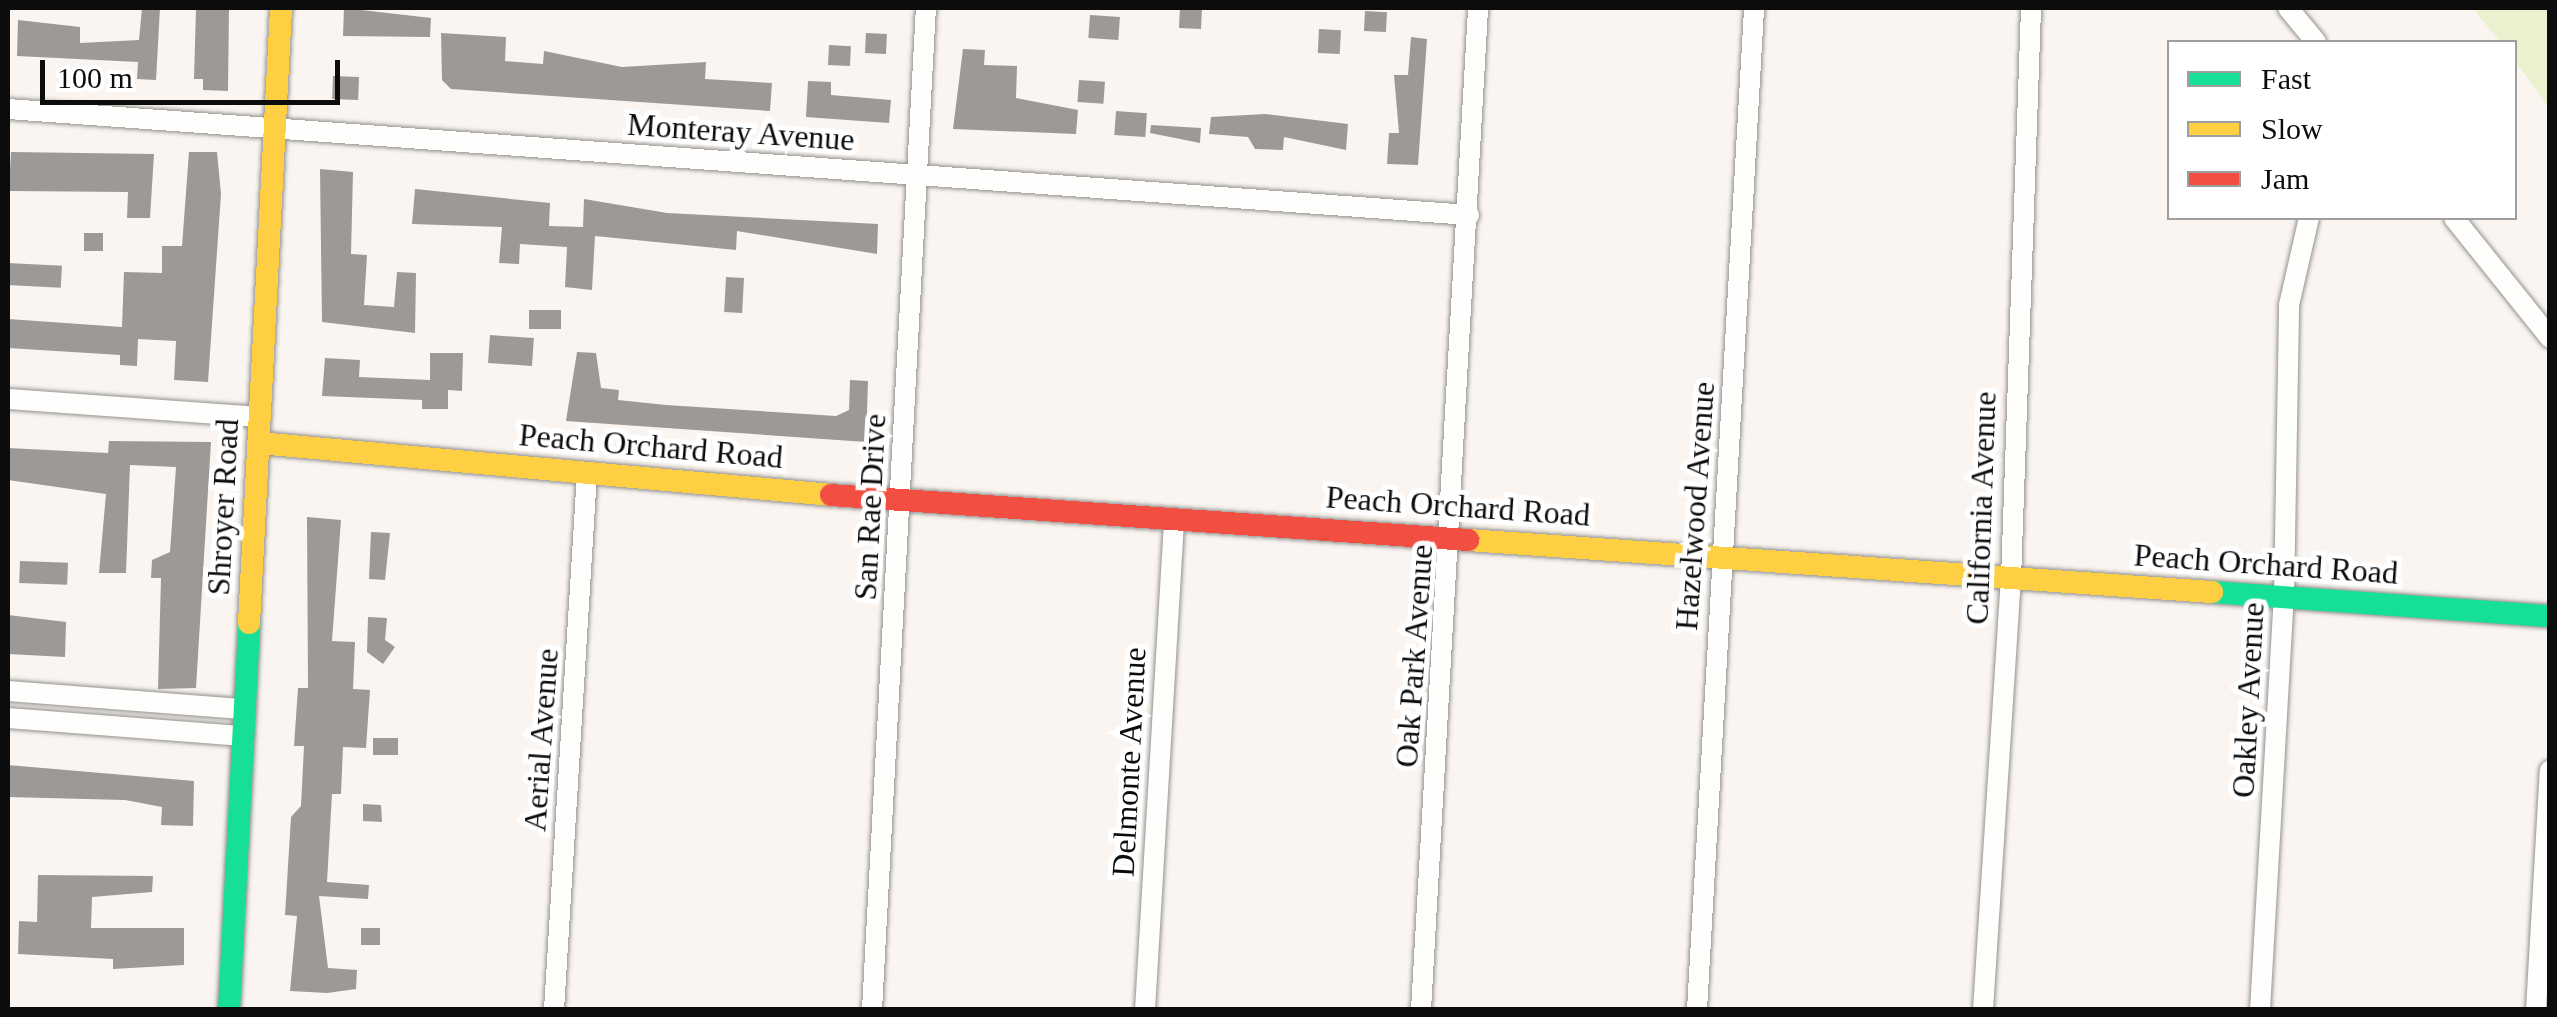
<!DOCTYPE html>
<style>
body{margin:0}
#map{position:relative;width:2557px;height:1017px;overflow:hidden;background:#faf5f0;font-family:Georgia,serif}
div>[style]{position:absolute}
.green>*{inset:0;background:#ebf0ce}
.building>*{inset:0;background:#9d9996;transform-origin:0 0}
.roads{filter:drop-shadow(0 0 2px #93918f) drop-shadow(0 0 2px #93918f)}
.street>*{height:20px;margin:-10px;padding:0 10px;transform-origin:10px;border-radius:10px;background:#fefefd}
.fast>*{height:22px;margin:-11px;padding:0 11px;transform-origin:11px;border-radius:11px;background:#16e098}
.slow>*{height:22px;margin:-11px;padding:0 11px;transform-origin:11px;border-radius:11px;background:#ffcf43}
.jam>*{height:22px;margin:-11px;padding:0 11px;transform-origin:11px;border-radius:11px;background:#f24e42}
span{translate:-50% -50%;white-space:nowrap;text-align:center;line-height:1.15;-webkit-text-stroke:10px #fff;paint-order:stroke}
.street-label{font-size:32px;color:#0c0c0c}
.frame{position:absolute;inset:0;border:10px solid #0c0c0c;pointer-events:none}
.legend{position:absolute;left:2167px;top:40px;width:350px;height:180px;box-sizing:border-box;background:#fff;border:2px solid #9e9e9e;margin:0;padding:12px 18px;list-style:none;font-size:30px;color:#0c0c0c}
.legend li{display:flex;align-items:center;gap:20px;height:50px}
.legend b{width:50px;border:2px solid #9e9e9e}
.scale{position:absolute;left:40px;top:60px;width:300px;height:45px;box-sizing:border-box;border:5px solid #0c0c0c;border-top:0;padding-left:12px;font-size:30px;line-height:35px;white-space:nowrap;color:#0c0c0c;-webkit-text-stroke:8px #fff;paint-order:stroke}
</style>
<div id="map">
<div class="green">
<div style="clip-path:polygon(2473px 8px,2549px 8px,2549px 108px,2515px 61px,2514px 42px,2500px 42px)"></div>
</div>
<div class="building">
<div style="clip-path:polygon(142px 8px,160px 8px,156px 80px,137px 79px,138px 62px,17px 56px,18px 20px,80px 27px,80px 43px,139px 40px)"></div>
<div style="clip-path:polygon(196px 8px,229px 8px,228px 91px,203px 90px,203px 79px,194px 79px)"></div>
<div style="clip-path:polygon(344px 8px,431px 18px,430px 37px,343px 36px)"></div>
<div style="left:1180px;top:8px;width:22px;height:20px;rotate:3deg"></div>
<div style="left:1365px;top:11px;width:22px;height:20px;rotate:3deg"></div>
<div style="left:1090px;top:15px;width:30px;height:23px;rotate:4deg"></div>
<div style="left:1319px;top:29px;width:22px;height:24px;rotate:3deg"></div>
<div style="clip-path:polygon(441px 33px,506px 37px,505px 61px,543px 64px,544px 51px,622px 67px,706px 62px,705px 79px,772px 83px,770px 111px,451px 89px,442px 80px)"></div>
<div style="left:866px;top:33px;width:21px;height:20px;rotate:3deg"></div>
<div style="clip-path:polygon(1411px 37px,1427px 39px,1418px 165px,1387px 164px,1389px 133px,1399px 133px,1394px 75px,1408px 75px)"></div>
<div style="left:829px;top:45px;width:22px;height:20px;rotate:3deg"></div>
<div style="clip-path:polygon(963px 49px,985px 50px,984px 65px,1017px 66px,1016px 98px,1078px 110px,1076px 134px,953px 129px)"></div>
<div style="left:333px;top:76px;width:26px;height:23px;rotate:2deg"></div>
<div style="left:1079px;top:80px;width:26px;height:22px;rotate:4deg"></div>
<div style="clip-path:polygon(808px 81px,831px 82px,831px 95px,891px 100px,889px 123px,806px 117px)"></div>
<div style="left:1116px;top:111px;width:31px;height:24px;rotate:4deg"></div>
<div style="clip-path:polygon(1265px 114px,1348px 124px,1346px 150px,1284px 137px,1283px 150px,1255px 149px,1248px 137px,1209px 134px,1211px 117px)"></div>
<div style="clip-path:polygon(1151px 125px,1201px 128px,1200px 143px,1150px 133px)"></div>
<div style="clip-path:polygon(11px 152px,154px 154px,150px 218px,127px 218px,128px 192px,9px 191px)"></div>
<div style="clip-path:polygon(189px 152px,217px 152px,221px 194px,208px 382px,174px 380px,176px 341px,138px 339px,137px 366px,120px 365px,120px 355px,8px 348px,8px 319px,122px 327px,124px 272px,162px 273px,162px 246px,182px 246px)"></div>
<div style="clip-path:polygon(320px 169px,353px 172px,351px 254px,367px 255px,364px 305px,394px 307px,397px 272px,416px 273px,415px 333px,322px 322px)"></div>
<div style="clip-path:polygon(415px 189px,550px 203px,549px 226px,583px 227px,584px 199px,667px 213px,878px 224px,877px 254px,737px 231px,736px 250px,595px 236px,592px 290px,565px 287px,567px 247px,520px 244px,519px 264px,499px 263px,502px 227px,412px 224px)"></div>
<div style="left:84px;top:233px;width:19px;height:18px"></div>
<div style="left:8px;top:263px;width:54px;height:22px;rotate:3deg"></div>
<div style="left:726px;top:277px;width:18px;height:35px;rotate:3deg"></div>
<div style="left:561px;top:310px;width:19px;height:32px;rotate:90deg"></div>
<div style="left:490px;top:335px;width:44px;height:28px;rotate:4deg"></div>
<div style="clip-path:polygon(577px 352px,596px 353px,601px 388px,619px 390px,618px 400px,666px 405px,836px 416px,849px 410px,850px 380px,868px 381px,866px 442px,566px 421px)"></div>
<div style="clip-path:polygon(430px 353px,463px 353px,462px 391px,448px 390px,448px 409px,422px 409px,422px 400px,322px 396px,325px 358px,360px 360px,359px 377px,430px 380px)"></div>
<div style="clip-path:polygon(109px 441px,211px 442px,196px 688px,158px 689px,161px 578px,151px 578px,152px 560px,170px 552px,176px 467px,130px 465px,126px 573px,99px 573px,106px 494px,8px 480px,8px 448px,108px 453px)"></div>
<div style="clip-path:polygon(307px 517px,341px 520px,332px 641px,355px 642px,353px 689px,370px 690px,366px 748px,343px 747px,341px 794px,332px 794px,327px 882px,369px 885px,368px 899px,319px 896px,328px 968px,357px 970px,356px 989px,327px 993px,290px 991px,297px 916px,285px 915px,291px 817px,301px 806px,304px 746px,294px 746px,298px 688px,308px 688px)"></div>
<div style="clip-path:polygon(371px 532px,390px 533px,385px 580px,369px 579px)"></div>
<div style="left:20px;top:561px;width:48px;height:22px;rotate:2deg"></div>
<div style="clip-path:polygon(8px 615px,66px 622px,65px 657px,8px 654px)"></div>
<div style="clip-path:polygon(368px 617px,387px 618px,385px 640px,395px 647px,383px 664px,367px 652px)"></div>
<div style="left:373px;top:738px;width:25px;height:17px"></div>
<div style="clip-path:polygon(8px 765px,194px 781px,193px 826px,161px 825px,162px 807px,125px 800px,8px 797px)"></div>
<div style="clip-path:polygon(363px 804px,381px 805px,382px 822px,363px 821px)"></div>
<div style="clip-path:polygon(38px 875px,153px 876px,152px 892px,92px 897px,91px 928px,184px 928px,184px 965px,113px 969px,113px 959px,18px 954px,19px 921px,37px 922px)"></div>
<div style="left:361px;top:928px;width:19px;height:17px"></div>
</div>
<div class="roads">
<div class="street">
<div style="left:2288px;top:8px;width:44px;rotate:50.5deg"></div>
<div style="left:8px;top:109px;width:1465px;rotate:4.15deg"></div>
<div style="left:2454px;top:218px;width:154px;rotate:51.3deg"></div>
<div style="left:8px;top:399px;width:253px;rotate:4.1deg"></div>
<div style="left:8px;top:691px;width:237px;rotate:4.4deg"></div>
<div style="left:8px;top:718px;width:236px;rotate:4.4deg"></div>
<div style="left:554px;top:1010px;width:537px;rotate:-86.48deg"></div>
<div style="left:872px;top:1010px;width:1003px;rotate:-86.92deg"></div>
<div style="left:1145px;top:1010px;width:492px;rotate:-86.6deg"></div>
<div style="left:1421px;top:1010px;width:1004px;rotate:-86.74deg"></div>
<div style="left:1697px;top:1010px;width:1004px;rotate:-86.74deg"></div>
<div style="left:1983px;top:1010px;width:432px;rotate:-86.3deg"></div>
<div style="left:2011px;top:579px;width:571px;rotate:-87.99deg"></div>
<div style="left:2260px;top:1010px;width:413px;rotate:-86.7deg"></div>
<div style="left:2284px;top:598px;width:293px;rotate:-89deg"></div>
<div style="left:2289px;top:305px;width:89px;rotate:-77.1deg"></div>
<div style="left:2536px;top:1010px;width:240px;rotate:-86.7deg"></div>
</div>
<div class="fast">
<div style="left:2212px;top:592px;width:339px;rotate:4.1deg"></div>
<div style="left:229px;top:1010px;width:388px;rotate:-87deg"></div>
</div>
<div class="slow">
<div style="left:259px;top:443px;width:574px;rotate:5.19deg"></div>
<div style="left:1468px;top:540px;width:746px;rotate:4deg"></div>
<div style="left:249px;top:623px;width:616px;rotate:-87.02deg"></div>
</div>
<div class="jam">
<div style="left:831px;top:495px;width:639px;rotate:4.04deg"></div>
</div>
</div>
<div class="street-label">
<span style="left:741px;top:132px;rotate:4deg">Monteray Avenue</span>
<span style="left:651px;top:446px;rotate:5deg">Peach Orchard Road</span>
<span style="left:1458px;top:506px;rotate:4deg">Peach Orchard Road</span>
<span style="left:1695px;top:506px;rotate:-86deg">Hazelwood Avenue</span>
<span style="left:223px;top:507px;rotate:-87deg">Shroyer Road</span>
<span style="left:870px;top:507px;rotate:-87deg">San Rae Drive</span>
<span style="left:1981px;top:508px;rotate:-88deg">California Avenue</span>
<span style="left:2266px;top:564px;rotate:4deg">Peach Orchard Road</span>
<span style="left:1414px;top:656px;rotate:-86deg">Oak Park Avenue</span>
<span style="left:2248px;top:700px;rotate:-87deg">Oakley Avenue</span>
<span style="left:541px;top:740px;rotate:-86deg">Aerial Avenue</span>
<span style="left:1129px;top:762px;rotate:-87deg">Delmonte Avenue</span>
</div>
<div class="frame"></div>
<ul class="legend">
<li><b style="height:12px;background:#16e098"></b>Fast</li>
<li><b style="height:12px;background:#ffcf43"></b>Slow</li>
<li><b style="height:12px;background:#f24e42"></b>Jam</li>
</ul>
<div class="scale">100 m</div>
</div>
